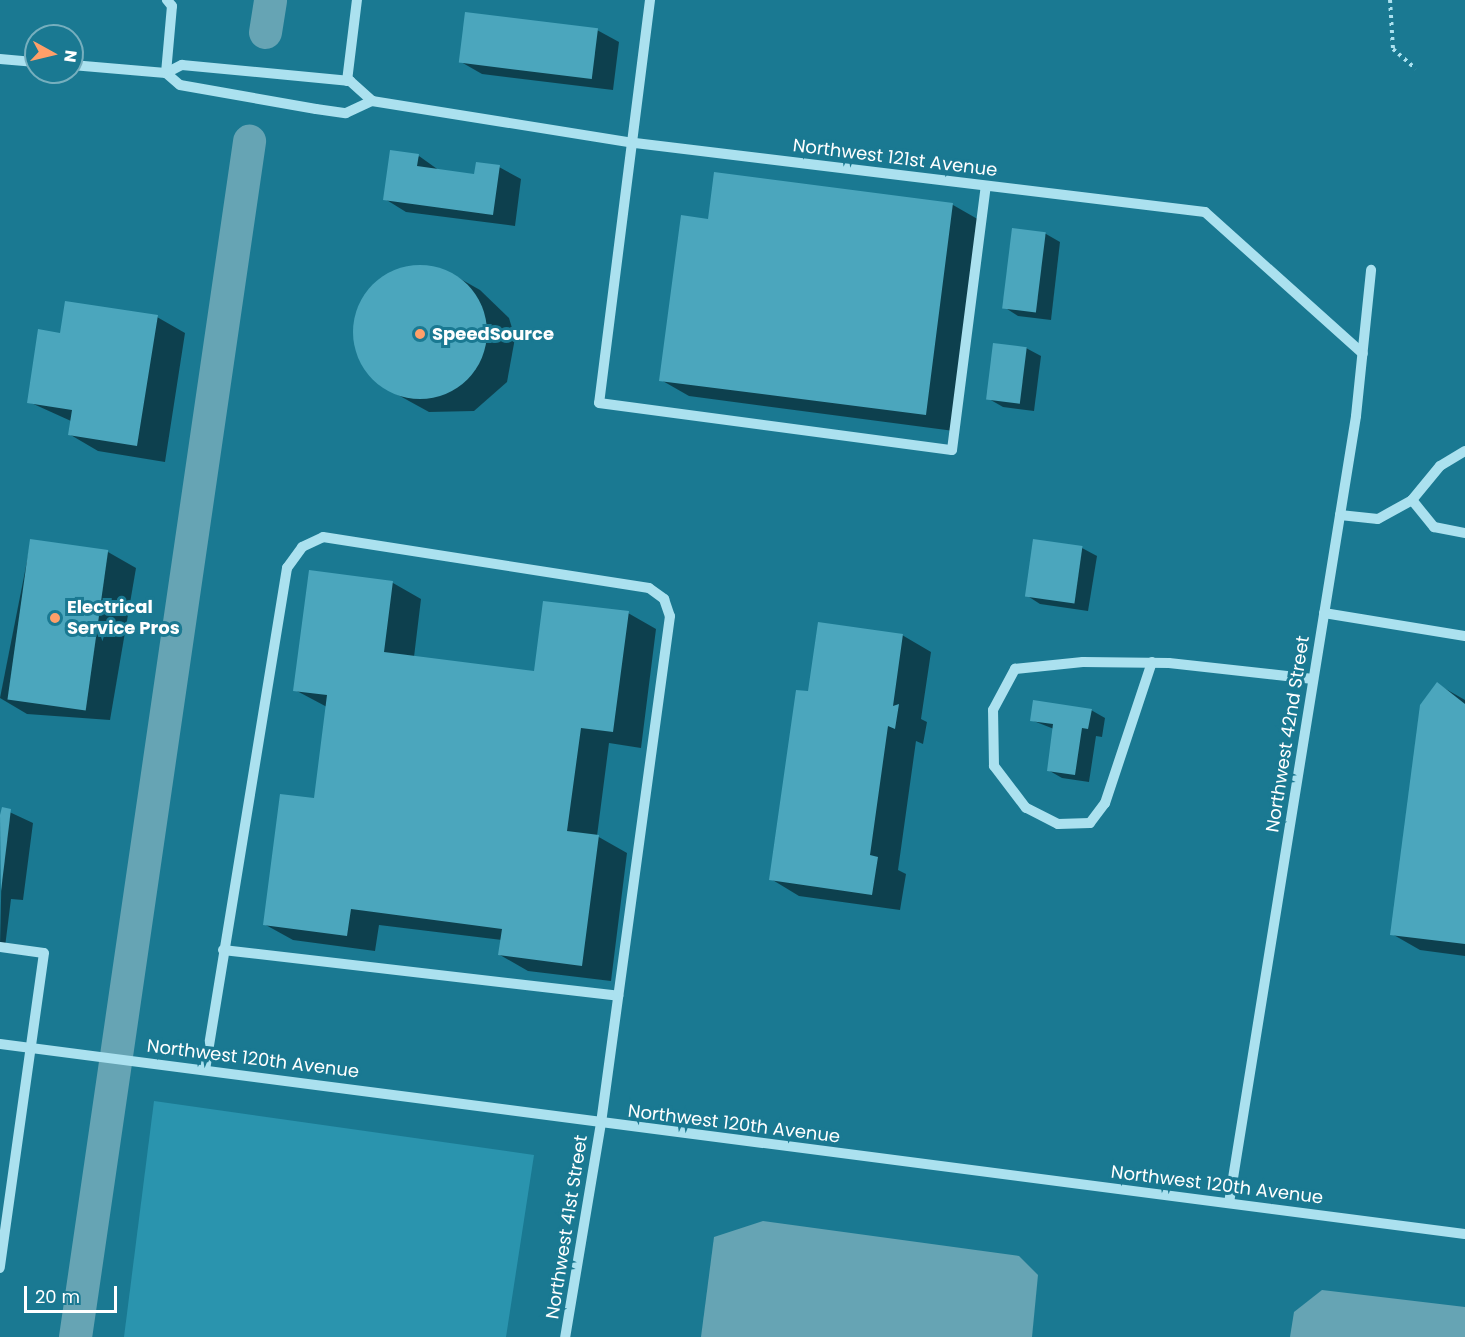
<!DOCTYPE html>
<style>
body{margin:0}
#map{position:relative;width:1465px;height:1337px;overflow:hidden;background:#1a7992;font-family:Poppins,sans-serif}
div>[style]{position:absolute}
.green>*{inset:0;background:#2a94ae}
.water>*{inset:0;background:#66a4b4}
.shadow>*{inset:0;background:#0007}
.canal>*{height:33px;margin:-16.5px;padding:0 16.5px;transform-origin:16.5px;border-radius:16.5px;background:#66a4b4}
.building>*{inset:0;background:#4ba6bd;transform-origin:0 0}
.round{border-radius:50%}
.path>*{height:4px;margin-top:-2px;transform-origin:0;background:repeating-linear-gradient(90deg,#abe1ef 0 3px,transparent 0 7.5px)}
.minor>*{height:10px;margin:-5px;padding:0 5px;transform-origin:5px;border-radius:5px;background:#abe1ef}
.dots>*{width:16px;height:16px;translate:-50% -50%;box-sizing:border-box;border:3px solid #1a7992;border-radius:50%}
span{translate:-50% -50%;white-space:nowrap;text-align:center;line-height:1.15;-webkit-text-stroke:6px #1a7992;paint-order:stroke}
.street-label{font-size:18px;color:#fff}
.poi-label{font-size:18px;color:#fff;font-weight:700}
.left{translate:0 -50%;text-align:left}
.north{position:absolute;left:24px;top:24px;width:60px;height:60px;box-sizing:border-box;background:#1a7992;border:2px solid #76afbe;border-radius:50%;rotate:98deg;font-size:16px;font-weight:700;line-height:24px;text-align:center;color:#fff}
.north::after{content:'';display:block;margin:auto;width:21px;height:27px;background:#ff9f69;clip-path:polygon(50% 0,100% 100%,50% 72%,0 100%)}
.scale{position:absolute;left:24px;top:1286px;width:93px;height:27px;box-sizing:border-box;border:3px solid #fff;border-top:0;padding-left:8px;font-size:18px;line-height:21px;white-space:nowrap;color:#fff;-webkit-text-stroke:4px #1a7992;paint-order:stroke}
</style>
<div id="map">
<div class="green">
<div style="clip-path:polygon(154px 1101px,534px 1155px,506px 1337px,124px 1337px)"></div>
</div>
<div class="water">
<div style="clip-path:polygon(763px 1221px,1019px 1256px,1038px 1275px,1032px 1337px,701px 1337px,714px 1237px)"></div>
<div style="clip-path:polygon(1322px 1290px,1465px 1307px,1465px 1337px,1290px 1337px,1294px 1312px)"></div>
</div>
<div class="shadow">
<div style="clip-path:polygon(597px 30px,619px 42px,613px 90px,482px 74px,461px 62px)"></div>
<div style="clip-path:polygon(419px 156px,440px 171px,475px 176px,499px 167px,521px 179px,515px 226px,406px 212px,385px 199px)"></div>
<div style="clip-path:polygon(715px 174px,953px 205px,981px 221px,954px 431px,689px 396px,661px 380px,709px 221px)"></div>
<div style="clip-path:polygon(1013px 230px,1046px 234px,1060px 242px,1051px 320px,1018px 316px,1004px 307px)"></div>
<div style="clip-path:polygon(410px 266px,450px 273px,480px 290px,509px 318px,515px 338px,507px 382px,474px 411px,429px 412px,409px 401px,380px 385px,356px 347px,361px 303px,391px 272px)"></div>
<div style="clip-path:polygon(157px 317px,185px 333px,165px 462px,98px 451px,69px 434px,71px 421px,29px 402px,61px 334px)"></div>
<div style="clip-path:polygon(1026px 348px,1041px 356px,1034px 411px,1003px 407px,989px 399px)"></div>
<div style="clip-path:polygon(31px 541px,108px 552px,136px 568px,110px 720px,27px 714px,0 698px)"></div>
<div style="clip-path:polygon(1082px 548px,1097px 556px,1088px 611px,1040px 604px,1026px 595px)"></div>
<div style="clip-path:polygon(310px 572px,393px 583px,421px 599px,414px 657px,535px 673px,628px 613px,656px 629px,641px 748px,609px 743px,597px 836px,627px 853px,611px 981px,528px 971px,500px 955px,502px 940px,379px 925px,375px 951px,293px 940px,264px 924px,315px 800px,327px 707px,295px 690px)"></div>
<div style="clip-path:polygon(902px 635px,931px 652px,921px 719px,927px 722px,923px 744px,916px 741px,898px 870px,906px 874px,900px 910px,799px 896px,771px 879px,809px 693px)"></div>
<div style="clip-path:polygon(1437px 684px,1465px 700px,1465px 956px,1420px 950px,1392px 934px)"></div>
<div style="clip-path:polygon(1091px 710px,1105px 718px,1102px 737px,1096px 736px,1089px 782px,1062px 778px,1048px 770px,1054px 729px,1031px 720px)"></div>
<div style="clip-path:polygon(3px 809px,33px 823px,23px 900px,11px 899px,5px 947px,0 946px)"></div>
</div>
<div class="canal">
<div style="left:265px;top:32px;width:32px;rotate:-81deg"></div>
<div style="left:75px;top:1337px;width:1209px;rotate:-81.72deg"></div>
</div>
<div class="building">
<div style="left:465px;top:12px;width:134px;height:51px;rotate:7deg"></div>
<div style="clip-path:polygon(390px 150px,419px 154px,417px 166px,474px 174px,476px 162px,500px 165px,493px 215px,383px 200px)"></div>
<div style="clip-path:polygon(714px 172px,953px 203px,926px 415px,659px 381px,681px 215px,708px 219px)"></div>
<div style="left:1012px;top:228px;width:34px;height:81px;rotate:7deg"></div>
<div class="round" style="left:353px;top:265px;width:134px;height:134px"></div>
<div style="clip-path:polygon(65px 301px,158px 315px,137px 446px,68px 435px,72px 410px,27px 403px,38px 329px,60px 333px)"></div>
<div style="left:993px;top:343px;width:34px;height:57px;rotate:7deg"></div>
<div style="left:30px;top:539px;width:79px;height:162px;rotate:8deg"></div>
<div style="left:1033px;top:539px;width:50px;height:58px;rotate:8deg"></div>
<div style="clip-path:polygon(309px 570px,393px 581px,384px 652px,534px 671px,543px 601px,629px 611px,613px 732px,581px 728px,567px 831px,599px 835px,582px 966px,498px 955px,502px 929px,351px 909px,347px 936px,263px 925px,280px 794px,314px 798px,327px 695px,293px 691px)"></div>
<div style="clip-path:polygon(818px 622px,903px 634px,893px 706px,899px 704px,895px 729px,888px 726px,870px 855px,878px 857px,872px 895px,769px 880px,796px 690px,808px 691px)"></div>
<div style="clip-path:polygon(1437px 682px,1465px 704px,1465px 944px,1390px 935px,1420px 705px)"></div>
<div style="clip-path:polygon(1033px 700px,1092px 709px,1088px 729px,1082px 728px,1075px 775px,1047px 771px,1053px 724px,1030px 721px)"></div>
<div style="clip-path:polygon(2px 807px,11px 809px,1px 891px,0 815px)"></div>
</div>
<div class="path">
<div style="left:1390px;top:0;width:49px;rotate:86.5deg"></div>
<div style="left:1393px;top:49px;width:30px;rotate:41deg"></div>
</div>
<div class="minor">
<div style="left:650px;top:0;width:406px;rotate:97.2deg"></div>
<div style="left:599px;top:403px;width:356px;rotate:7.6deg"></div>
<div style="left:952px;top:450px;width:266px;rotate:-82.7deg"></div>
<div style="left:0;top:59px;width:36px;rotate:5deg"></div>
<div style="left:72px;top:65px;width:94px;rotate:4.9deg"></div>
<div style="left:166px;top:73px;width:18px;rotate:-27deg"></div>
<div style="left:182px;top:65px;width:169px;rotate:5.4deg"></div>
<div style="left:350px;top:81px;width:30px;rotate:42deg"></div>
<div style="left:372px;top:101px;width:266px;rotate:9.1deg"></div>
<div style="left:635px;top:143px;width:574px;rotate:6.9deg"></div>
<div style="left:1205px;top:212px;width:212px;rotate:41.9deg"></div>
<div style="left:166px;top:73px;width:18px;rotate:41deg"></div>
<div style="left:180px;top:85px;width:138px;rotate:10deg"></div>
<div style="left:316px;top:109px;width:30px;rotate:8deg"></div>
<div style="left:346px;top:113px;width:29px;rotate:-25deg"></div>
<div style="left:166px;top:73px;width:67px;rotate:-84.9deg"></div>
<div style="left:172px;top:6px;width:8px;rotate:-130deg"></div>
<div style="left:347px;top:81px;width:82px;rotate:-83deg"></div>
<div style="left:1412px;top:500px;width:35px;rotate:51deg"></div>
<div style="left:1434px;top:527px;width:32px;rotate:11deg"></div>
<div style="left:1340px;top:515px;width:38px;rotate:6deg"></div>
<div style="left:1378px;top:519px;width:39px;rotate:-29deg"></div>
<div style="left:1412px;top:500px;width:44px;rotate:-50.5deg"></div>
<div style="left:1440px;top:466px;width:29px;rotate:-31deg"></div>
<div style="left:1324px;top:613px;width:143px;rotate:9.3deg"></div>
<div style="left:1152px;top:662px;width:149px;rotate:108.4deg"></div>
<div style="left:1105px;top:803px;width:25px;rotate:127deg"></div>
<div style="left:1090px;top:823px;width:32px;rotate:178deg"></div>
<div style="left:1058px;top:824px;width:36px;rotate:-153deg"></div>
<div style="left:1026px;top:808px;width:53px;rotate:-127.3deg"></div>
<div style="left:994px;top:766px;width:56px;rotate:-91deg"></div>
<div style="left:993px;top:710px;width:47px;rotate:-61.8deg"></div>
<div style="left:1015px;top:669px;width:68px;rotate:-5.9deg"></div>
<div style="left:1083px;top:662px;width:86px;rotate:0.7deg"></div>
<div style="left:1169px;top:663px;width:145px;rotate:6.3deg"></div>
<div style="left:0;top:947px;width:44px;rotate:7.8deg"></div>
<div style="left:44px;top:953px;width:318px;rotate:98deg"></div>
<div style="left:223px;top:950px;width:398px;rotate:6.6deg"></div>
<div style="left:0;top:1044px;width:1477px;rotate:7.39deg"></div>
<div style="left:205px;top:1070px;width:509px;rotate:-80.72deg"></div>
<div style="left:287px;top:568px;width:26px;rotate:-54deg"></div>
<div style="left:302px;top:547px;width:23px;rotate:-25deg"></div>
<div style="left:323px;top:537px;width:330px;rotate:8.9deg"></div>
<div style="left:649px;top:588px;width:19px;rotate:36deg"></div>
<div style="left:664px;top:599px;width:18px;rotate:71deg"></div>
<div style="left:670px;top:616px;width:512px;rotate:97.75deg"></div>
<div style="left:601px;top:1123px;width:217px;rotate:99.5deg"></div>
<div style="left:1229px;top:1203px;width:797px;rotate:-80.83deg"></div>
<div style="left:1356px;top:416px;width:147px;rotate:-84.1deg"></div>
</div>
<div class="dots">
<div style="left:420px;top:334px;background:#ff9f69"></div>
<div style="left:55px;top:618px;background:#ff9f69"></div>
</div>
<div class="street-label">
<span style="left:895px;top:158px;rotate:7deg">Northwest 121st Avenue</span>
<span style="left:1288px;top:734px;rotate:-81deg">Northwest 42nd Street</span>
<span style="left:253px;top:1059px;rotate:7deg">Northwest 120th Avenue</span>
<span style="left:734px;top:1124px;rotate:7deg">Northwest 120th Avenue</span>
<span style="left:1217px;top:1185px;rotate:7deg">Northwest 120th Avenue</span>
<span style="left:567px;top:1227px;rotate:-81deg">Northwest 41st Street</span>
</div>
<div class="poi-label">
<span class="left" style="left:432px;top:334px">SpeedSource</span>
<span class="left" style="left:67px;top:618px">Electrical<br>Service Pros</span>
</div>
<div class="north">N</div>
<div class="scale">20 m</div>
</div>
